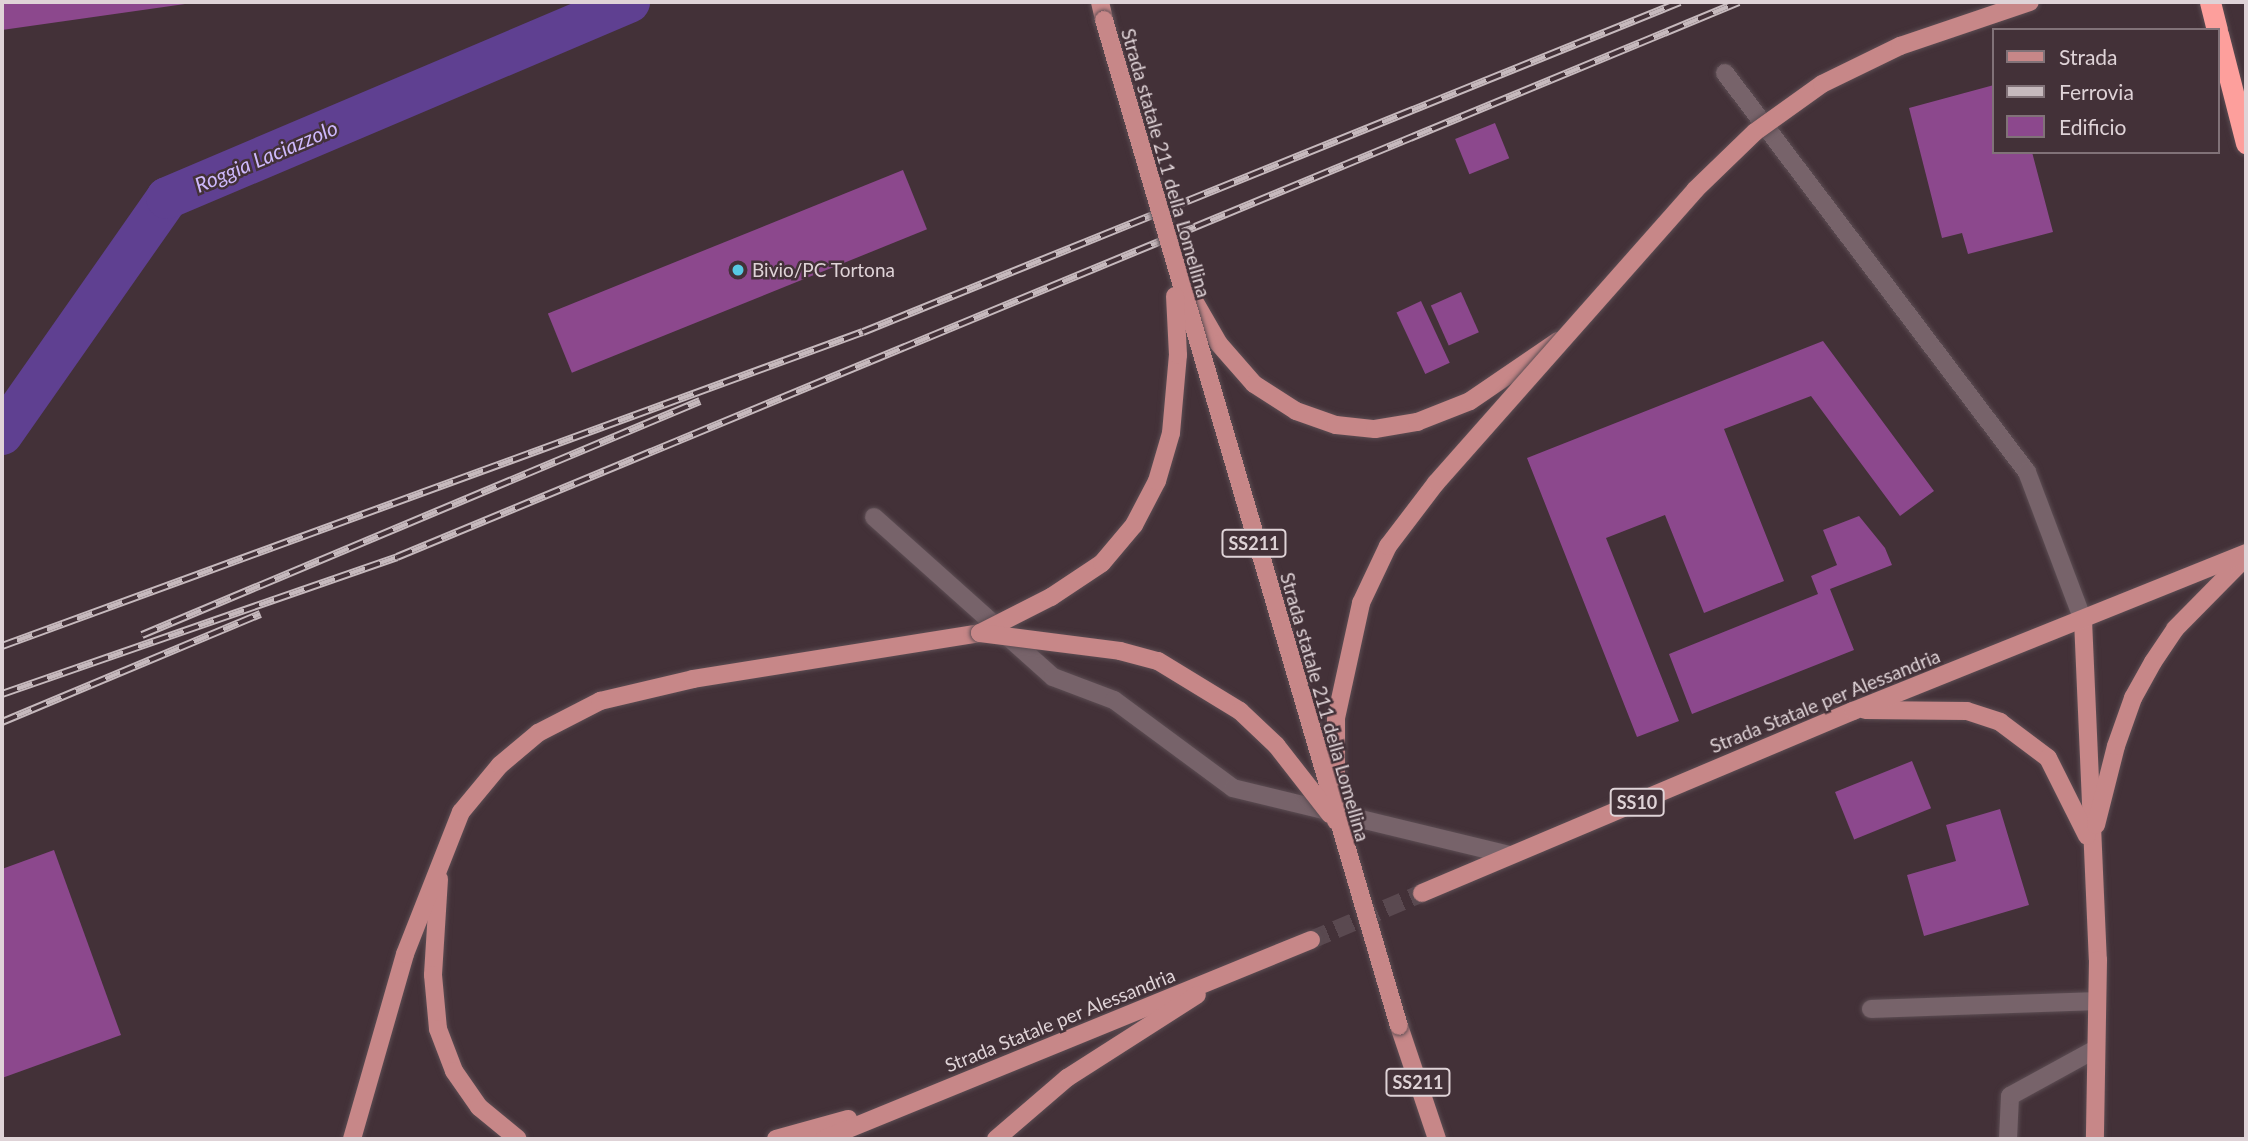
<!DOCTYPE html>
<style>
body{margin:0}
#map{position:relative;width:2248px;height:1141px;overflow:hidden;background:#433138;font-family:Lato,sans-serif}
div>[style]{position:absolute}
.canal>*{height:42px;margin:-21px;padding:0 21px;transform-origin:21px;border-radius:21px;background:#5f4091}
.building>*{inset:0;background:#8c488d;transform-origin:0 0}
.primary-tunnel>*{height:18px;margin-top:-9px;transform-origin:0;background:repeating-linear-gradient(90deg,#5a4950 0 18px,transparent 0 27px)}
.roads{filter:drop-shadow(0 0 2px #5c4d53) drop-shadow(0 0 2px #5c4d53)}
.service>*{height:18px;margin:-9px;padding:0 9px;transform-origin:9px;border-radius:9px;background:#77636a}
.minor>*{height:18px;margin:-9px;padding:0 9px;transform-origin:9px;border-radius:9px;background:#77636a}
.primary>*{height:18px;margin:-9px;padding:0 9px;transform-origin:9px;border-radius:9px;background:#c78788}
.motorway>*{height:21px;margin:-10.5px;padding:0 10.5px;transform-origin:10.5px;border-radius:10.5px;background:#fd9f9c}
.rail>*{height:8px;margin-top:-4px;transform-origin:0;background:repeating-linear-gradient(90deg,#433138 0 16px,#c6b9bd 0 32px);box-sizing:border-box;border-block:2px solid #c6b9bd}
.bridges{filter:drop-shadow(0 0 2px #5c4d53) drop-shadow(0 0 2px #5c4d53)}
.primary-bridge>*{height:18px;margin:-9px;padding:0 9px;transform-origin:9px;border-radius:9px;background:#c78788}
.dots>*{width:19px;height:19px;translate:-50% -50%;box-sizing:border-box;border:4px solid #433138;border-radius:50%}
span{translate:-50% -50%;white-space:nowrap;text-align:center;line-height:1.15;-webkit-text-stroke:5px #433138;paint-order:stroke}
.shield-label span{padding:2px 5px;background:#433138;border:2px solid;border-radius:5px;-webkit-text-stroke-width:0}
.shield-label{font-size:18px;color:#dfd3d7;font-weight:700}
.street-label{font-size:19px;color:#dfd3d7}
.poi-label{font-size:19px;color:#dfd3d7}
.left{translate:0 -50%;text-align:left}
.water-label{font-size:21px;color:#ceb9fc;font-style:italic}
.frame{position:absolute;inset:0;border:4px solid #dfd3d7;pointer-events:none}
.legend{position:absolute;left:1992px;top:28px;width:228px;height:126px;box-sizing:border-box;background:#433138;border:2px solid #817278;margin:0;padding:9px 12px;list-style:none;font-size:21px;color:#dfd3d7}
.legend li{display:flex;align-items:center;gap:14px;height:35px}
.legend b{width:35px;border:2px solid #817278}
</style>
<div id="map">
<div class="canal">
<div style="left:2px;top:434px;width:288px;rotate:-55deg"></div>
<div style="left:167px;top:198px;width:502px;rotate:-22.99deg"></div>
</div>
<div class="building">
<div style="clip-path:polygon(2px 2px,192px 2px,192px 3px,2px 30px)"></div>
<div style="clip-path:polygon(1994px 85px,1994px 152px,2032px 152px,2053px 232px,1968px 254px,1962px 233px,1942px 238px,1909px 108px)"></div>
<div style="left:1495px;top:123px;width:38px;height:43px;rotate:68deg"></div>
<div style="left:903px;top:170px;width:64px;height:383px;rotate:68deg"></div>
<div style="left:1461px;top:292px;width:44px;height:33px;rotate:66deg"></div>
<div style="left:1421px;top:301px;width:68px;height:27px;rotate:65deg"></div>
<div style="clip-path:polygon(1823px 341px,1934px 491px,1900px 516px,1811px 396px,1724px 429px,1784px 581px,1704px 613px,1665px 515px,1606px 538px,1679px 721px,1637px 737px,1527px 458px)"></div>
<div style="clip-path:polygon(1859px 516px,1885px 548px,1892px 565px,1830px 589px,1854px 650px,1692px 714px,1669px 654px,1818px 594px,1811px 576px,1837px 565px,1823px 530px)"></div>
<div style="left:1912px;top:761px;width:51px;height:83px;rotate:68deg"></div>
<div style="clip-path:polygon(2000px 809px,2029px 905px,1924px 936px,1907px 875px,1956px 861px,1946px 825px)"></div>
<div style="clip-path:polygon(54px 850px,121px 1035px,2px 1078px,2px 869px)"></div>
</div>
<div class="primary-tunnel">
<div style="left:1311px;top:940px;width:121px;rotate:-22.9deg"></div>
</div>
<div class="roads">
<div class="service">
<div style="left:874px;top:517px;width:240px;rotate:41.8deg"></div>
<div style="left:1053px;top:677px;width:65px;rotate:20.7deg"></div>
<div style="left:1114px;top:700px;width:148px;rotate:36.5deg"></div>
<div style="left:1233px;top:788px;width:285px;rotate:13.6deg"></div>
<div style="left:1871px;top:1009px;width:226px;rotate:-2deg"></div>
<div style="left:2008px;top:1139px;width:43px;rotate:-87.3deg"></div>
<div style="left:2010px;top:1096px;width:98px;rotate:-28.7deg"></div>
</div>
<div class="minor">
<div style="left:1725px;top:73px;width:500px;rotate:52.88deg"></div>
<div style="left:2027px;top:472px;width:158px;rotate:69.3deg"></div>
</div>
<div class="primary">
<div style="left:1100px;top:2px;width:18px;rotate:77deg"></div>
<div style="left:1185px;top:285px;width:68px;rotate:60deg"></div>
<div style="left:1219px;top:344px;width:53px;rotate:48.8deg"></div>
<div style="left:1254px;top:384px;width:50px;rotate:32.7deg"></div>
<div style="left:1296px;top:411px;width:42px;rotate:19.3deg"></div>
<div style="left:1336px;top:425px;width:39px;rotate:6deg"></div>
<div style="left:1375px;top:429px;width:43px;rotate:-9.5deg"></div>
<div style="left:1417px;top:422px;width:57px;rotate:-21.6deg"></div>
<div style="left:1470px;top:401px;width:107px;rotate:-34.3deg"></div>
<div style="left:2083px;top:620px;width:340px;rotate:87.5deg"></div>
<div style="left:2098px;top:960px;width:179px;rotate:91deg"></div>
<div style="left:1865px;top:710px;width:102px;rotate:0.6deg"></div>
<div style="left:1967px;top:711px;width:35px;rotate:18deg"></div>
<div style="left:2000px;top:722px;width:60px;rotate:36.9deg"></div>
<div style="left:2048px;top:758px;width:87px;rotate:63.4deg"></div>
<div style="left:2096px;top:825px;width:81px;rotate:-75.8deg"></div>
<div style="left:2116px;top:746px;width:51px;rotate:-70.5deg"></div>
<div style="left:2133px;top:698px;width:41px;rotate:-60.9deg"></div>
<div style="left:2153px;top:662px;width:40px;rotate:-56deg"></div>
<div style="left:2175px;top:629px;width:101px;rotate:-45.4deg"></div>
<div style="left:439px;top:879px;width:96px;rotate:93.6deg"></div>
<div style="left:433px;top:975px;width:54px;rotate:84.7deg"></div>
<div style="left:438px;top:1029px;width:45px;rotate:69.1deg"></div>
<div style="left:454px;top:1071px;width:44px;rotate:55.2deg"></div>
<div style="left:479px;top:1107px;width:50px;rotate:39.4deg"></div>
<div style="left:1422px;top:893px;width:468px;rotate:-22.9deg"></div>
<div style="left:1853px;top:711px;width:424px;rotate:-21.9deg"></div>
<div style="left:1399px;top:1026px;width:119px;rotate:71.4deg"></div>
<div style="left:352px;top:1139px;width:192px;rotate:-74deg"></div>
<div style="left:405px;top:954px;width:153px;rotate:-68.5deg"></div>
<div style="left:461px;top:812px;width:61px;rotate:-50.3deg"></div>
<div style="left:500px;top:765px;width:50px;rotate:-40.1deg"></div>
<div style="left:538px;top:733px;width:70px;rotate:-27.3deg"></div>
<div style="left:600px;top:701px;width:96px;rotate:-13.3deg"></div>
<div style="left:693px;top:679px;width:291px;rotate:-9.1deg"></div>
<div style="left:776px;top:1139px;width:75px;rotate:-15.5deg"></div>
<div style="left:824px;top:1139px;width:526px;rotate:-22.23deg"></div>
<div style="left:996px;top:1139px;width:94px;rotate:-40.7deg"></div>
<div style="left:1067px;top:1078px;width:154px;rotate:-32.6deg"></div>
</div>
<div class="motorway">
<div style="left:2210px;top:2px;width:29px;rotate:76deg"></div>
<div style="left:2218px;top:34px;width:113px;rotate:75.6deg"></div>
</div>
</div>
<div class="rail">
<div style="left:142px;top:635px;width:605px;rotate:-22.75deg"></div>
<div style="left:2px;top:646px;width:916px;rotate:-20.04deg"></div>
<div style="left:863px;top:332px;width:881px;rotate:-21.99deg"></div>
<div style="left:2px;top:694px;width:418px;rotate:-19.1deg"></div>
<div style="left:397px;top:557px;width:1452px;rotate:-22.47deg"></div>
<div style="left:2px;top:722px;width:280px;rotate:-22.7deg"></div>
</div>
<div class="bridges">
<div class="primary-bridge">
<div style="left:1104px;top:20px;width:1048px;rotate:73.66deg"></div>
<div style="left:980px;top:633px;width:80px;rotate:-26.9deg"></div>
<div style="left:1051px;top:597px;width:61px;rotate:-33.7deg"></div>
<div style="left:1102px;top:563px;width:50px;rotate:-49.9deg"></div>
<div style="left:1134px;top:525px;width:50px;rotate:-62.4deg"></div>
<div style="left:1157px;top:481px;width:50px;rotate:-73.7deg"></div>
<div style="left:1171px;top:433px;width:78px;rotate:-84.9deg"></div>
<div style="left:1178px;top:355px;width:59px;rotate:-92.9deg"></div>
<div style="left:980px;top:633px;width:141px;rotate:7.3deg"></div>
<div style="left:1120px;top:651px;width:39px;rotate:15deg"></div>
<div style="left:1158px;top:661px;width:96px;rotate:31.4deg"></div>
<div style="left:1240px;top:711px;width:50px;rotate:43.4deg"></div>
<div style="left:1276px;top:745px;width:88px;rotate:52deg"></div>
<div style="left:1336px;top:821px;width:103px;rotate:-90deg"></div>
<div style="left:1336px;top:718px;width:118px;rotate:-77.7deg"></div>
<div style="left:1361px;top:603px;width:63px;rotate:-64.7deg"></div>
<div style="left:1388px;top:546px;width:79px;rotate:-52.7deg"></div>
<div style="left:1436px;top:483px;width:391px;rotate:-48.5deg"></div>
<div style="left:1695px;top:190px;width:83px;rotate:-44deg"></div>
<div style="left:1755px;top:132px;width:82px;rotate:-35.6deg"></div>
<div style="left:1822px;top:84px;width:87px;rotate:-26deg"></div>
<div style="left:1900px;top:46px;width:137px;rotate:-18.7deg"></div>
</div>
</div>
<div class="dots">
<div style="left:738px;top:270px;background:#57c9e3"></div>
</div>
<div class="shield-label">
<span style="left:1254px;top:543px">SS211</span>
<span style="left:1637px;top:802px">SS10</span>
<span style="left:1418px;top:1082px">SS211</span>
</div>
<div class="street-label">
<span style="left:1166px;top:163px;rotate:74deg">Strada statale 211 della Lomellina</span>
<span style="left:1825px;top:701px;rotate:-22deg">Strada Statale per Alessandria</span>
<span style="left:1325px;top:707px;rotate:74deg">Strada statale 211 della Lomellina</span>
<span style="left:1060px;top:1020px;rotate:-22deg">Strada Statale per Alessandria</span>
</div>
<div class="poi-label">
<span class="left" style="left:752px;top:270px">Bivio/PC Tortona</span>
</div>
<div class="water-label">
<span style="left:266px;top:156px;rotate:-23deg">Roggia Laciazzolo</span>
</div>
<div class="frame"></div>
<ul class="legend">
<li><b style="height:9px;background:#c78788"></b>Strada</li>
<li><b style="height:9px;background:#c6b9bd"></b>Ferrovia</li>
<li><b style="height:19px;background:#8c488d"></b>Edificio</li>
</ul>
</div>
